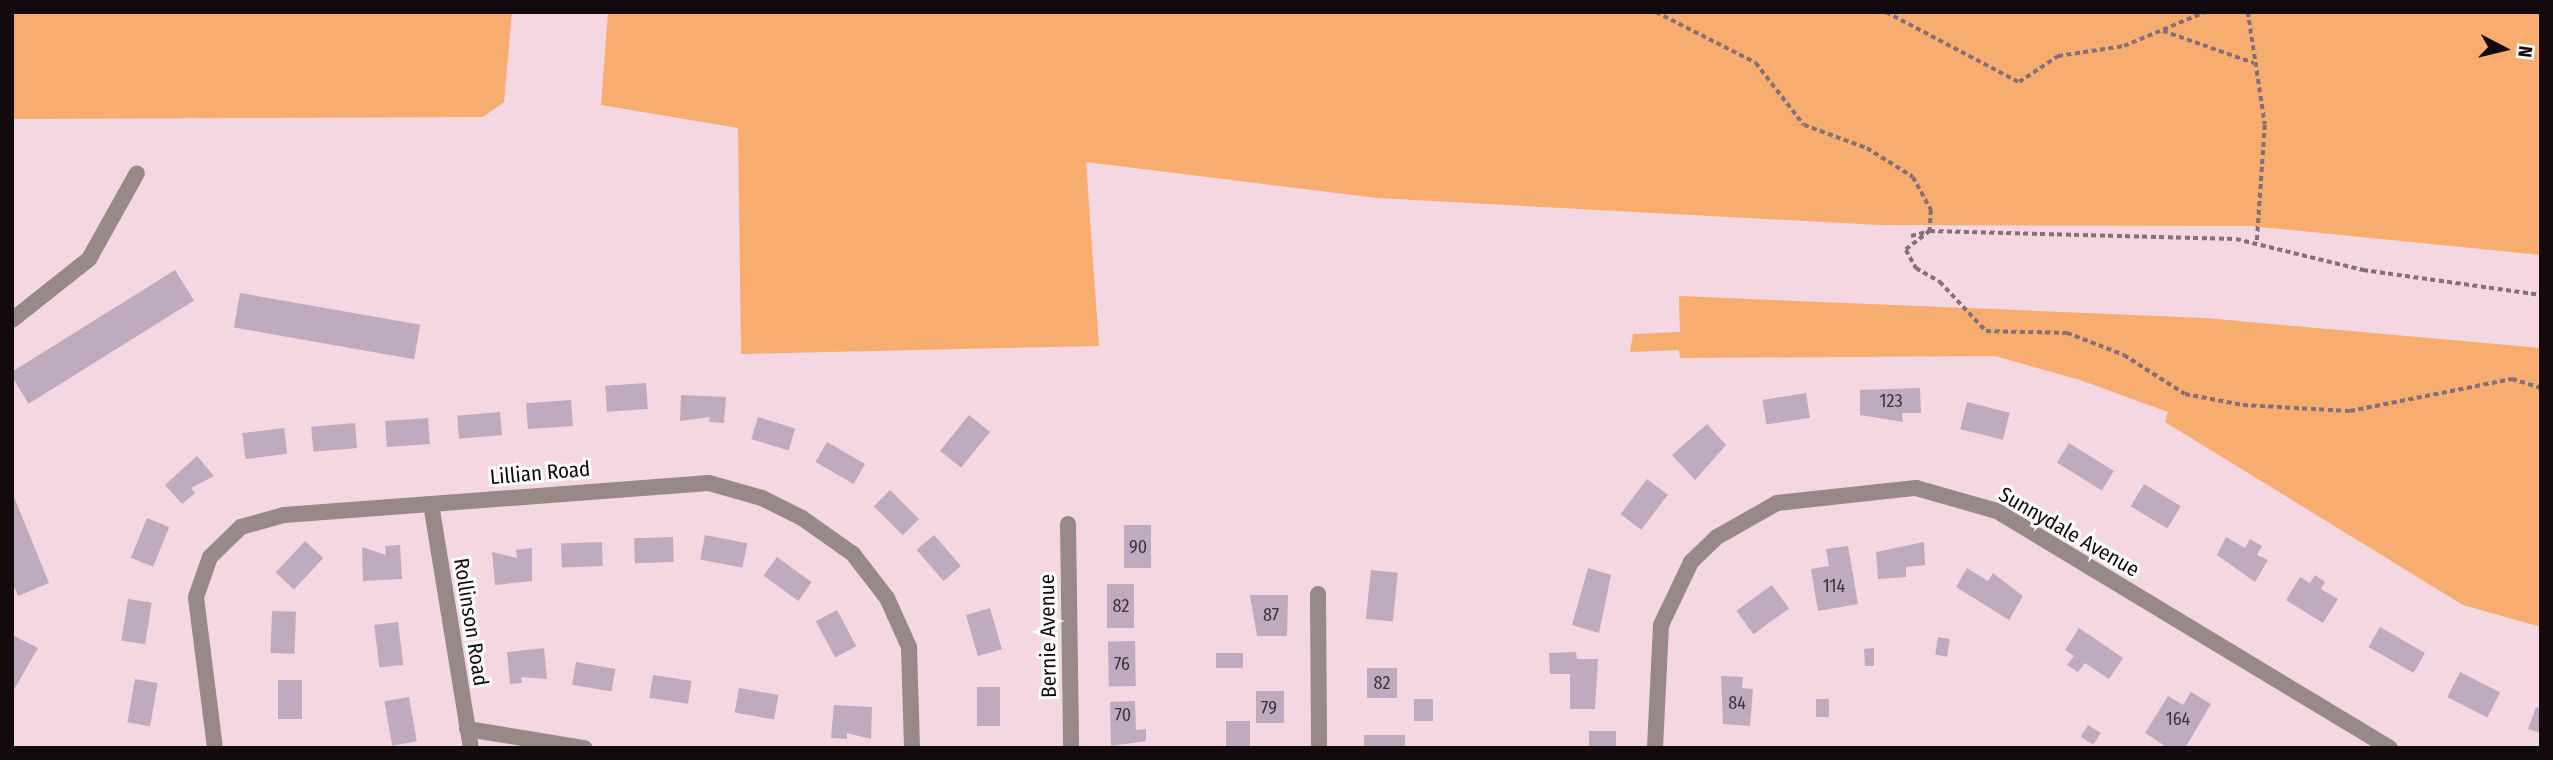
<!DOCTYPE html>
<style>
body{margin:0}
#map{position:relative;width:2553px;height:760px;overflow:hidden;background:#f5d7e1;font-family:"Fira Sans Condensed",sans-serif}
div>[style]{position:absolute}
.green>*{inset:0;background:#f6ad6f}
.building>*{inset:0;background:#beabbf;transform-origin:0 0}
.path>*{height:3.5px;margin-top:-1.75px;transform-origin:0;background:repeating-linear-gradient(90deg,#847177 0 5px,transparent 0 8.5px)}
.street>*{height:16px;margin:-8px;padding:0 8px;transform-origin:8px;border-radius:8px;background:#968987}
span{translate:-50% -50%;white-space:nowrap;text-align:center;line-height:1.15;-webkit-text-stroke:6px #fff;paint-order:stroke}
.number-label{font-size:18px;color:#3e323a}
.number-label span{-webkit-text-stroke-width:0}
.street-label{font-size:21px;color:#130a0d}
.frame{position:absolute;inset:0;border:14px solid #130a0d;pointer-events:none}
.north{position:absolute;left:2469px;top:14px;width:70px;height:70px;-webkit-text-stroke:5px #fff;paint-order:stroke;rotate:97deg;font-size:19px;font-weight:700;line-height:28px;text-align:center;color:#130a0d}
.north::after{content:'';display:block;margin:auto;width:24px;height:32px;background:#130a0d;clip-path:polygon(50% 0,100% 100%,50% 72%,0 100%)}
</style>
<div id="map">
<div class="green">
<div style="clip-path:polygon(12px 12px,512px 12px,504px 102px,483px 117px,12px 119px)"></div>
<div style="clip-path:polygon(608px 12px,2541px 12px,2541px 255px,2251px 226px,1879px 225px,1377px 198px,1086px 162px,1099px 346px,741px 354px,738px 128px,601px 105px)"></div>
<div style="clip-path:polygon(1679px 296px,2205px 318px,2541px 348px,2541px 627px,2463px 605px,2165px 422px,2168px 412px,2080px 380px,1995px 356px,1680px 358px,1679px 350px,1630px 352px,1633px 334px,1680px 332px)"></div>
</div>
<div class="building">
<div style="left:175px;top:270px;width:36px;height:195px;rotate:58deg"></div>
<div style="left:240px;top:293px;width:183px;height:35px;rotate:10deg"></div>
<div style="left:646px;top:383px;width:26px;height:41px;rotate:86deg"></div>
<div style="clip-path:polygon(1920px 388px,1921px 413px,1902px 413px,1903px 422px,1860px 415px,1860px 390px)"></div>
<div style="left:1806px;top:393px;width:25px;height:44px;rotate:81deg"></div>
<div style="clip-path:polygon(681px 395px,726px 397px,724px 423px,709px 422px,710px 417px,680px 421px)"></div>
<div style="left:571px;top:400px;width:26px;height:45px;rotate:86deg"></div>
<div style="left:1967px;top:402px;width:44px;height:28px;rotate:14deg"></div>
<div style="left:500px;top:412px;width:23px;height:43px;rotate:85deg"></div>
<div style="left:969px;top:415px;width:27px;height:46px;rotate:39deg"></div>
<div style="left:758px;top:417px;width:39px;height:23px;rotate:17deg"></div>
<div style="left:428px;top:418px;width:26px;height:43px;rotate:86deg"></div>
<div style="left:355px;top:423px;width:25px;height:44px;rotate:85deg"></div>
<div style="clip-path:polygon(1707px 424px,1726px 445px,1695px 480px,1672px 455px)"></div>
<div style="left:284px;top:428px;width:26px;height:42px;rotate:83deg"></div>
<div style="left:827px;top:442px;width:44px;height:23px;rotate:30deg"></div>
<div style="left:2069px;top:443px;width:53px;height:23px;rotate:32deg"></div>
<div style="clip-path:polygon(197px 456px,214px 476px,191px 488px,195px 493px,182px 504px,165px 485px)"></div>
<div style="left:1647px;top:479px;width:26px;height:44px;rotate:37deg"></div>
<div style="left:2144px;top:484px;width:43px;height:26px;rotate:31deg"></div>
<div style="left:890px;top:490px;width:41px;height:23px;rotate:45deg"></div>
<div style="clip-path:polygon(12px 492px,49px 583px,18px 596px,12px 582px)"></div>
<div style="left:147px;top:518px;width:24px;height:43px;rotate:22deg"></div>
<div style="left:1151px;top:525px;width:43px;height:27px;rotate:90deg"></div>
<div style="left:705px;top:535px;width:43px;height:25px;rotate:11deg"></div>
<div style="left:934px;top:535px;width:41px;height:23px;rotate:49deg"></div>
<div style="left:673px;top:537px;width:25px;height:39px;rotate:88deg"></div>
<div style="clip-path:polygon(2226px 537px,2245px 548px,2250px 539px,2262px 546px,2257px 555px,2268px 560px,2255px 582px,2217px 555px)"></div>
<div style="left:305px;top:541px;width:25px;height:43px;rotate:43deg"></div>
<div style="left:602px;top:542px;width:24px;height:41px;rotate:88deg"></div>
<div style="clip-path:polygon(1924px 542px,1925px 565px,1906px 567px,1906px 577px,1878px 579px,1876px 552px)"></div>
<div style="clip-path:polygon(400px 545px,402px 579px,363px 581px,362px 547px,386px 555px,385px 546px)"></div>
<div style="clip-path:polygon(1848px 546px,1858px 604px,1818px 611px,1811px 569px,1829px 566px,1826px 549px)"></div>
<div style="clip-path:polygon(532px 548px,532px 581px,495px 585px,492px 552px,517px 558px,516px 550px)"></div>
<div style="left:777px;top:557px;width:43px;height:23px;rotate:36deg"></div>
<div style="clip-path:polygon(1588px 568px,1611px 575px,1599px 633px,1572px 625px)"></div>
<div style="clip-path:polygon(1967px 568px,1988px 581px,1993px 573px,2023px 596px,2009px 620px,1956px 587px)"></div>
<div style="left:1371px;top:570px;width:27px;height:49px;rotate:6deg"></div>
<div style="clip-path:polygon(2315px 575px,2325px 582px,2321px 589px,2338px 599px,2323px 623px,2286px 600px,2300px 577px,2310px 583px)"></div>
<div style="left:1107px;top:584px;width:27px;height:44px"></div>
<div style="left:1772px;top:585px;width:29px;height:44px;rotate:54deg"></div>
<div style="clip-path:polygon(1250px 595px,1288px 595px,1287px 636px,1257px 636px)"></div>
<div style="left:128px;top:599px;width:24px;height:42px;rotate:9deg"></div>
<div style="left:990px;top:608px;width:43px;height:25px;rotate:74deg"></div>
<div style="left:837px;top:610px;width:41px;height:24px;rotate:62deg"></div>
<div style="left:272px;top:611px;width:24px;height:42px;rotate:2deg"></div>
<div style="left:398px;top:622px;width:43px;height:24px;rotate:83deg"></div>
<div style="left:2380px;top:627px;width:52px;height:23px;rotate:30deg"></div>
<div style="clip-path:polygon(2079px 628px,2123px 658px,2109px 679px,2085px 663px,2078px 672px,2067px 665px,2074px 656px,2065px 650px)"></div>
<div style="clip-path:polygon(12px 635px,38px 648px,12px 693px)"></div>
<div style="left:1938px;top:637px;width:12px;height:18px;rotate:9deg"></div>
<div style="left:1135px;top:641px;width:45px;height:27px;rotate:89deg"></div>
<div style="clip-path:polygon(544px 648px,547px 679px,521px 677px,522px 683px,510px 684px,507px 652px)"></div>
<div style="clip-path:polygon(1874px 648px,1874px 666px,1865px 666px,1864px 649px)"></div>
<div style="clip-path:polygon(1576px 652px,1577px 659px,1598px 659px,1595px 709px,1570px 709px,1570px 674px,1550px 674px,1549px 653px)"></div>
<div style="left:1216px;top:653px;width:27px;height:15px"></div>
<div style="left:576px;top:662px;width:40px;height:23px;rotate:10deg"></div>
<div style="left:1367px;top:668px;width:30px;height:30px"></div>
<div style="left:2460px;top:672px;width:45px;height:28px;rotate:27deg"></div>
<div style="left:653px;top:675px;width:39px;height:23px;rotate:9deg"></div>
<div style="clip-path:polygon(1721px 676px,1743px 677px,1742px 688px,1753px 689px,1750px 726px,1723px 724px)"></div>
<div style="left:135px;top:679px;width:23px;height:44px;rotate:10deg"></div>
<div style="left:278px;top:680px;width:24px;height:39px"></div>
<div style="left:977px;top:687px;width:23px;height:39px"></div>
<div style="left:739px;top:688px;width:40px;height:25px;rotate:10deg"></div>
<div style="left:1284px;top:691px;width:32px;height:28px;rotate:90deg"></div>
<div style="clip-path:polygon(2191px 692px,2211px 704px,2185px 748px,2168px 748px,2145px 733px,2168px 696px,2183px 705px)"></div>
<div style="left:409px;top:697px;width:45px;height:25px;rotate:80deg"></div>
<div style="left:1414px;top:699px;width:19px;height:22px"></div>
<div style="left:1816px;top:699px;width:13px;height:18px"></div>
<div style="clip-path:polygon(1135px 701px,1136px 730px,1146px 729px,1146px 741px,1111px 746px,1110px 702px)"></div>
<div style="clip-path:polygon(834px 705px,872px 707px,871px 739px,847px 733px,847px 739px,831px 738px)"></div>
<div style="clip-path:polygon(2536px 707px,2541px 709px,2541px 733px,2528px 729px)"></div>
<div style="left:1226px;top:721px;width:24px;height:25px"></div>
<div style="left:2088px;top:725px;width:15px;height:14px;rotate:32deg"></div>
<div style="left:1589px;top:731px;width:27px;height:17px"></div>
<div style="left:1364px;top:735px;width:41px;height:13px"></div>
</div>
<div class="path">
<div style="left:1656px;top:12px;width:112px;rotate:27deg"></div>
<div style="left:1756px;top:63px;width:78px;rotate:52.3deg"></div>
<div style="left:1804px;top:125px;width:67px;rotate:20.1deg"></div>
<div style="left:1867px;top:148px;width:54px;rotate:32.2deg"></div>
<div style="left:1913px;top:177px;width:38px;rotate:61deg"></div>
<div style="left:1931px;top:210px;width:21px;rotate:93deg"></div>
<div style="left:1930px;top:231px;width:31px;rotate:142deg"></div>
<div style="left:1906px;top:250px;width:21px;rotate:61deg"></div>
<div style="left:1916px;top:268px;width:28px;rotate:30deg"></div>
<div style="left:1940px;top:282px;width:67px;rotate:46.8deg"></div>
<div style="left:1986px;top:331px;width:81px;rotate:1.4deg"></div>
<div style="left:2067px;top:333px;width:61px;rotate:21.1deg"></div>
<div style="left:2124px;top:355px;width:72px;rotate:32.6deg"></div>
<div style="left:2185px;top:394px;width:59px;rotate:10.7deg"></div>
<div style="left:2243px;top:405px;width:107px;rotate:3.2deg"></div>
<div style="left:2350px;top:411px;width:165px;rotate:-11.2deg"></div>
<div style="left:2512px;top:379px;width:30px;rotate:17deg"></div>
<div style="left:1886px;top:12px;width:150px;rotate:27.8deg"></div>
<div style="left:2019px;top:82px;width:47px;rotate:-33.7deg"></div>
<div style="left:2058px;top:56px;width:67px;rotate:-8.6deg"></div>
<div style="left:2124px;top:46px;width:88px;rotate:-22.8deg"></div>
<div style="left:2248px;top:12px;width:114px;rotate:81.4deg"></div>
<div style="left:2265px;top:125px;width:118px;rotate:93.9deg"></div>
<div style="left:2163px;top:31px;width:96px;rotate:19.4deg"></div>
<div style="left:1911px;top:236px;width:20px;rotate:-15deg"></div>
<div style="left:1930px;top:231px;width:306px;rotate:1.5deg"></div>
<div style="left:2236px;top:239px;width:131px;rotate:13.7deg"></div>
<div style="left:2363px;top:270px;width:180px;rotate:8deg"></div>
</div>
<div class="street">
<div style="left:12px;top:320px;width:98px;rotate:-38.4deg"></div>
<div style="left:89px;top:259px;width:98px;rotate:-60.8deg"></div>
<div style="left:431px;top:504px;width:247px;rotate:80.7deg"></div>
<div style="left:1068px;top:524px;width:224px;rotate:89.2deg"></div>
<div style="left:1318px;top:594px;width:154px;rotate:89.6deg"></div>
<div style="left:467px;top:729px;width:119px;rotate:9.2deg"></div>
<div style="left:215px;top:748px;width:152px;rotate:-97.2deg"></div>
<div style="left:196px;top:597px;width:42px;rotate:-70.7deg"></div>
<div style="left:210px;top:557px;width:43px;rotate:-44.1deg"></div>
<div style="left:241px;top:527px;width:45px;rotate:-15.6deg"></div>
<div style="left:284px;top:515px;width:426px;rotate:-4.3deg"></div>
<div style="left:709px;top:483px;width:55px;rotate:15.8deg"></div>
<div style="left:762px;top:498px;width:45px;rotate:26.6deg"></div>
<div style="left:802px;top:518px;width:62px;rotate:35.2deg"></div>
<div style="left:853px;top:554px;width:56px;rotate:52.3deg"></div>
<div style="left:887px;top:598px;width:54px;rotate:65.8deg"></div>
<div style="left:909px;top:647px;width:101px;rotate:88.3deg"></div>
<div style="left:1655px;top:748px;width:123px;rotate:-87.2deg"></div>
<div style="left:1661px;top:625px;width:70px;rotate:-64.5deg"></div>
<div style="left:1691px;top:562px;width:36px;rotate:-44deg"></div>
<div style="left:1717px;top:537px;width:69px;rotate:-29.5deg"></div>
<div style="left:1777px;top:503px;width:140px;rotate:-6.2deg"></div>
<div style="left:1916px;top:488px;width:84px;rotate:15.9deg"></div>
<div style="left:1997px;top:511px;width:459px;rotate:31.1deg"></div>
</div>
<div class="number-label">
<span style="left:1891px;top:401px">123</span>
<span style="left:1138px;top:547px">90</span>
<span style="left:1834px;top:586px">114</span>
<span style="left:1121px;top:606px">82</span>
<span style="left:1271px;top:615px">87</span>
<span style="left:1122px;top:664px">76</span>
<span style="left:1382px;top:683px">82</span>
<span style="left:1737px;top:703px">84</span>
<span style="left:1269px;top:708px">79</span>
<span style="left:1123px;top:715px">70</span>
<span style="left:2178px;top:719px">164</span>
</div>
<div class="street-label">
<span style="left:540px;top:473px;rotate:-5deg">Lillian Road</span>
<span style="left:2069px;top:532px;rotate:30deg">Sunnydale Avenue</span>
<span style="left:471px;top:622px;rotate:81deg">Rollinson Road</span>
<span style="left:1048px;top:636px;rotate:-91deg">Bernie Avenue</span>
</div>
<div class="frame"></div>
<div class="north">N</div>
</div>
